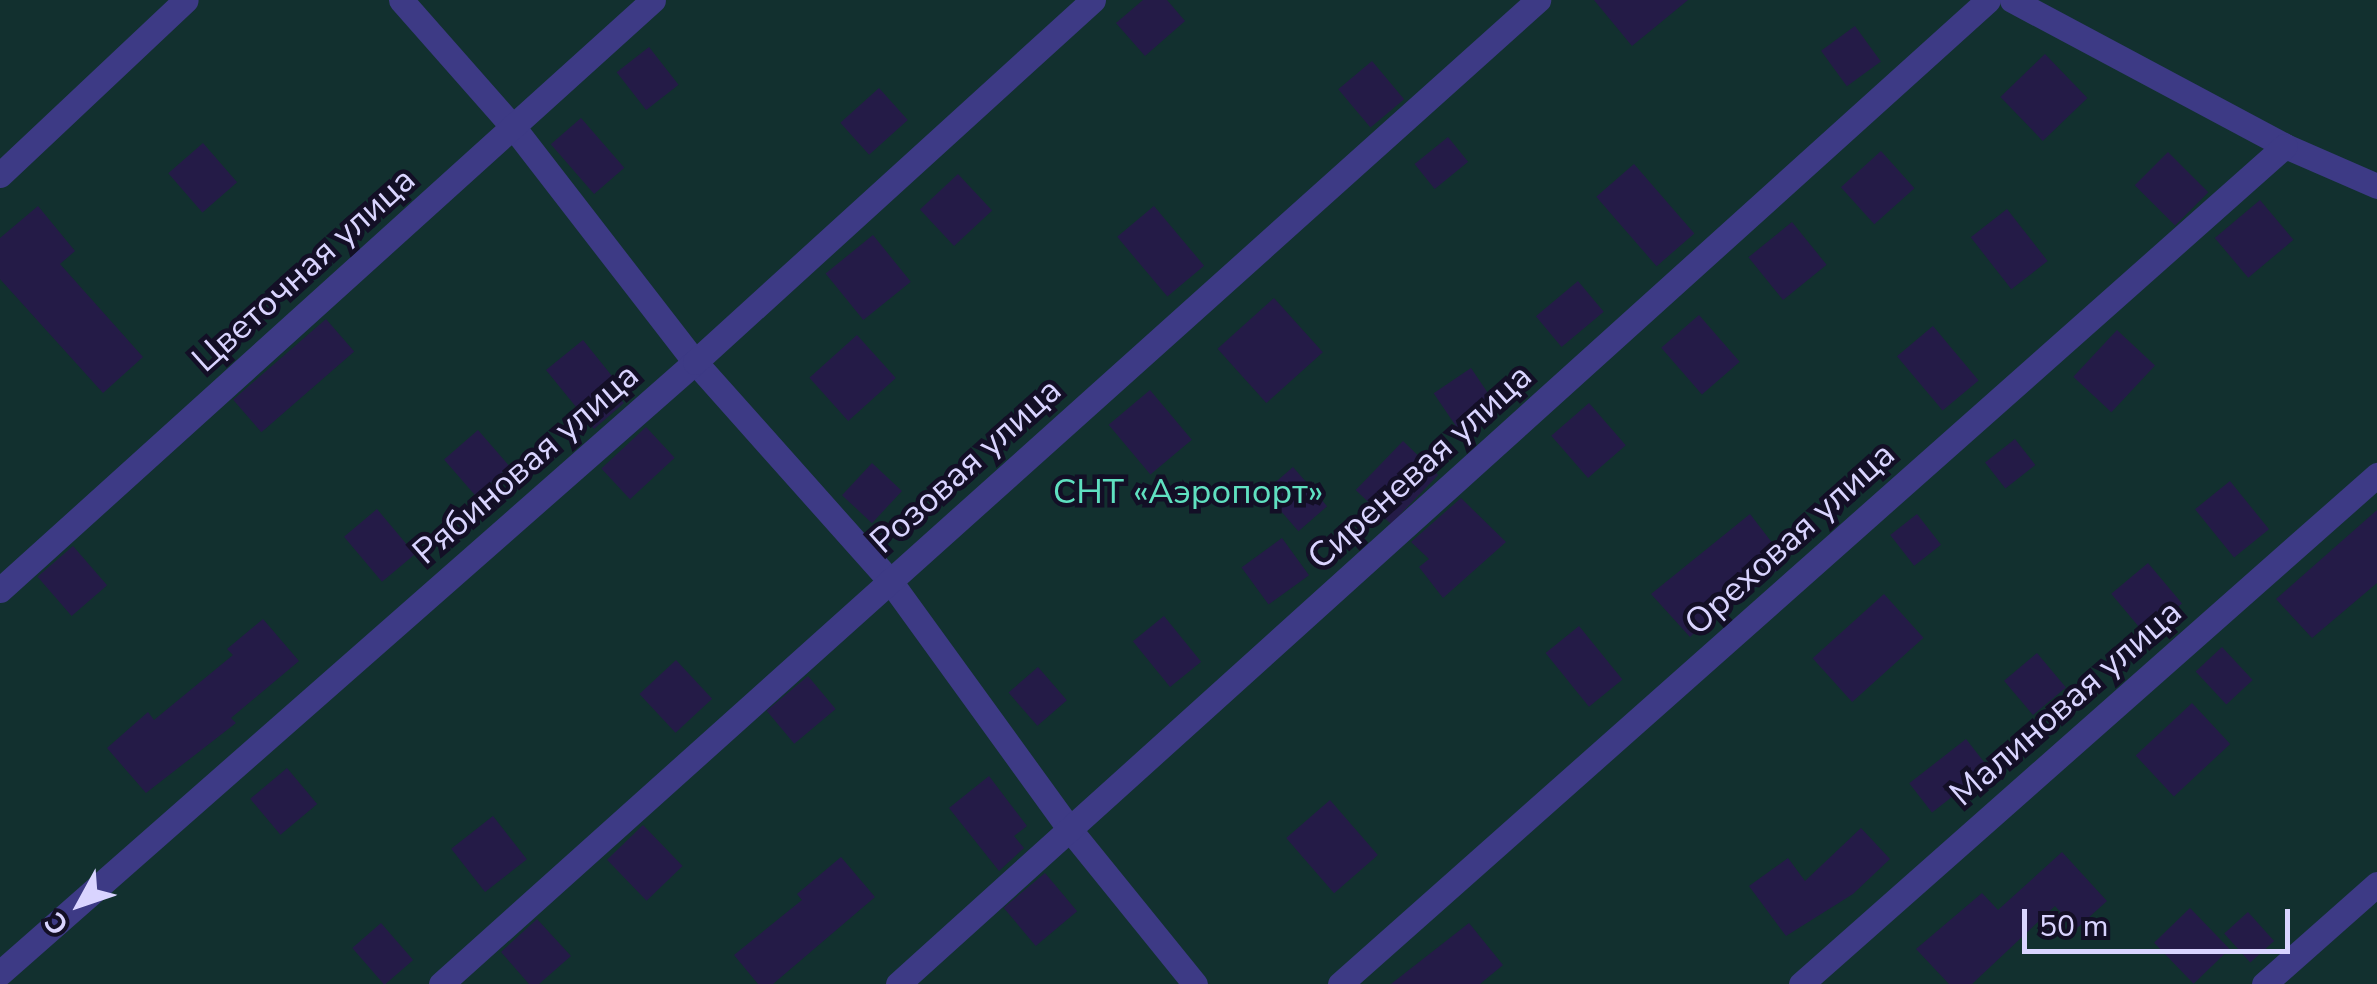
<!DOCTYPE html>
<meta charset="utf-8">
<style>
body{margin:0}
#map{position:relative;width:2377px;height:984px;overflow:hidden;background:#130f26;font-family:"Nunito Sans",sans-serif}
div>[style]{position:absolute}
.green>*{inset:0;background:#12302f;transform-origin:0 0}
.building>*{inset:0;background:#241b47;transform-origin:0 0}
.street>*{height:25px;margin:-12.5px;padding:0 12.5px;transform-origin:12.5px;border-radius:12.5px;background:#3d3a85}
span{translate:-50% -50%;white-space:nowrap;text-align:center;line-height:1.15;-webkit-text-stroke:9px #130f26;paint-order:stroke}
.street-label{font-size:35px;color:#d9d4ff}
.park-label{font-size:35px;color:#5fe0c0}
.north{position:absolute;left:30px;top:854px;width:100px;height:100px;-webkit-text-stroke:8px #130f26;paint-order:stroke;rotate:230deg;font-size:28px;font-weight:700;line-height:40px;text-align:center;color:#d9d4ff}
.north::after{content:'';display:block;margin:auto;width:35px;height:45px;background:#d9d4ff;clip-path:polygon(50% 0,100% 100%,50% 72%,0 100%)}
.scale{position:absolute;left:2022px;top:909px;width:268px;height:45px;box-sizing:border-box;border:5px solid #d9d4ff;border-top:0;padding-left:12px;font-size:30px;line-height:35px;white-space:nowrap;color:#d9d4ff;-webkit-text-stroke:8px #130f26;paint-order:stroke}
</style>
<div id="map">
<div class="green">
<div style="left:0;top:0;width:2377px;height:984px"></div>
</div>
<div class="building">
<div style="clip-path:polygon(1143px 0,1167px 0,1185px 21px,1145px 56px,1116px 23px)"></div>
<div style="clip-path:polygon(1594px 0,1688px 0,1632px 46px)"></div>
<div style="left:1855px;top:26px;width:44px;height:42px;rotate:54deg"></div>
<div style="left:649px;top:47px;width:48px;height:41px;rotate:52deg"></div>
<div style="left:2045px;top:54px;width:61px;height:62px;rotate:46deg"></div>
<div style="left:1372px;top:61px;width:50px;height:44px;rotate:50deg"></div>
<div style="left:879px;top:88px;width:43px;height:52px;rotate:48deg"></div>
<div style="left:581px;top:118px;width:66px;height:40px;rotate:49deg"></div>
<div style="left:1448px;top:137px;width:32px;height:43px;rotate:51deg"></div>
<div style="left:203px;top:143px;width:52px;height:46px;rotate:49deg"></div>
<div style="left:1881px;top:151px;width:50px;height:54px;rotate:48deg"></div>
<div style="left:2168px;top:152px;width:57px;height:47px;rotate:45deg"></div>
<div style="left:1634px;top:164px;width:92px;height:50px;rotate:49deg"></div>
<div style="left:958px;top:174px;width:50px;height:52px;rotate:47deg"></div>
<div style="left:2260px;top:200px;width:52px;height:59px;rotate:50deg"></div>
<div style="clip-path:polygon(38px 206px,75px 251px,60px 264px,143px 357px,103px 393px,0 279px,0 238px)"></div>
<div style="left:1154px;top:206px;width:78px;height:48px;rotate:50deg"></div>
<div style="left:2007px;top:209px;width:66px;height:46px;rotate:52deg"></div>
<div style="left:1792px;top:222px;width:55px;height:56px;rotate:51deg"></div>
<div style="left:873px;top:235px;width:60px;height:61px;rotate:51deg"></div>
<div style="left:1578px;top:281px;width:40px;height:55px;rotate:50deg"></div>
<div style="left:1274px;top:298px;width:73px;height:76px;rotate:48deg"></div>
<div style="left:1699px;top:315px;width:62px;height:50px;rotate:49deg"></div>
<div style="left:326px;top:319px;width:43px;height:123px;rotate:49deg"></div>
<div style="left:1933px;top:326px;width:71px;height:47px;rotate:50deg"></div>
<div style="left:2117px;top:330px;width:52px;height:64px;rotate:43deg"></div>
<div style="left:857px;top:335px;width:58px;height:64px;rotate:48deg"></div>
<div style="clip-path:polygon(583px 340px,616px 381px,609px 387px,624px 403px,594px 429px,546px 370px)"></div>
<div style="left:1471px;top:368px;width:50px;height:45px;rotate:56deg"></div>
<div style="left:1150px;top:390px;width:65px;height:54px;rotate:50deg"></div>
<div style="left:1589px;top:403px;width:56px;height:50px;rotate:49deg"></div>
<div style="left:646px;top:427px;width:42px;height:61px;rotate:47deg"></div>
<div style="left:478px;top:430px;width:48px;height:45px;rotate:49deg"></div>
<div style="left:2015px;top:439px;width:33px;height:38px;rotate:52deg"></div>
<div style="left:1403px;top:441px;width:49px;height:68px;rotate:44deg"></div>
<div style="left:872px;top:463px;width:41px;height:44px;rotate:43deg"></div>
<div style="left:1293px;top:467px;width:52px;height:38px;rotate:49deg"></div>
<div style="left:2230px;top:481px;width:62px;height:45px;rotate:51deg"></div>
<div style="clip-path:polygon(1461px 498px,1506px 542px,1443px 598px,1419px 567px,1429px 559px,1411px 542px)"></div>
<div style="left:377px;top:509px;width:59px;height:43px;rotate:50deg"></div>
<div style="clip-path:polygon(2377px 510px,2377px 583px,2312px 638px,2276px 599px)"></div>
<div style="clip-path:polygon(1750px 514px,1787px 562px,1755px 588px,1750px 581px,1690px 637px,1651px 594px)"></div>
<div style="left:1917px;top:514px;width:39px;height:34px;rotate:52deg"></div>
<div style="left:1282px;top:538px;width:46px;height:50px;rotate:54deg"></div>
<div style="left:73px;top:546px;width:52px;height:47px;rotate:49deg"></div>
<div style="left:2148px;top:563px;width:53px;height:48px;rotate:50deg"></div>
<div style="left:1884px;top:594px;width:59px;height:96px;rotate:48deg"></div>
<div style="left:1164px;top:616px;width:59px;height:40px;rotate:51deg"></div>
<div style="clip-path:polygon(263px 619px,299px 661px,231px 718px,236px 723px,146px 793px,107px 748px,148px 712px,154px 720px,233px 655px,227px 649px)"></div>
<div style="left:1579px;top:626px;width:69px;height:43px;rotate:51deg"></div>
<div style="left:2222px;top:647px;width:45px;height:36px;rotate:47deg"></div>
<div style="left:2037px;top:653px;width:45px;height:43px;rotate:50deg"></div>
<div style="left:676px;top:660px;width:53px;height:50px;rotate:47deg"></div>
<div style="left:1038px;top:667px;width:44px;height:39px;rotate:49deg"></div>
<div style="left:808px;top:676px;width:43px;height:54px;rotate:50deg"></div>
<div style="left:2192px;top:703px;width:56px;height:77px;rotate:47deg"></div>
<div style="left:1966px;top:739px;width:37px;height:72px;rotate:52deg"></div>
<div style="left:287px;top:768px;width:47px;height:48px;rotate:50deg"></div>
<div style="clip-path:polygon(989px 776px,1027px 826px,1014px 836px,1024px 848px,999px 871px,949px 808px)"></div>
<div style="left:1330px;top:800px;width:73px;height:58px;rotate:49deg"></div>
<div style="left:493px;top:816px;width:55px;height:53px;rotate:52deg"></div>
<div style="left:643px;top:825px;width:57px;height:50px;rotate:46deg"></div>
<div style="clip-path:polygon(1861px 828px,1890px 859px,1853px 894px,1786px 936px,1749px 886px,1788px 858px,1805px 881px)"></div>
<div style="clip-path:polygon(2062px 852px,2107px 901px,2076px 929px,2055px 906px,1972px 984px,1949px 984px,1916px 949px,1982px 893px,1998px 910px)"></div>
<div style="clip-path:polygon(841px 857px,875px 897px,773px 984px,758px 984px,734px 955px,802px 900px,797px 894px)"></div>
<div style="left:1045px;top:873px;width:50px;height:54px;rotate:50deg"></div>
<div style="left:2190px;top:908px;width:57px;height:50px;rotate:46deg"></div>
<div style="left:2248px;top:912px;width:39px;height:32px;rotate:48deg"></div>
<div style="clip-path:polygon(537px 919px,571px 956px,539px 984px,529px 984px,501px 952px)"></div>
<div style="left:381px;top:923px;width:49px;height:38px;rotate:49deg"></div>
<div style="clip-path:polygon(1469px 923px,1503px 965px,1480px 984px,1391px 984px)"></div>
</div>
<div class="street">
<div style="left:401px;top:0;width:171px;rotate:48.6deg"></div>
<div style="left:514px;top:128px;width:296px;rotate:52.3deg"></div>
<div style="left:695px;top:362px;width:293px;rotate:48.3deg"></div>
<div style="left:890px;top:581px;width:309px;rotate:54.1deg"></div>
<div style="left:1071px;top:831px;width:197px;rotate:51deg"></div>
<div style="left:2012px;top:0;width:310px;rotate:28.1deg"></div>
<div style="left:2285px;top:146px;width:100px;rotate:23.5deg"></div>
<div style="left:0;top:175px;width:255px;rotate:-43.3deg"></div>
<div style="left:0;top:590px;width:880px;rotate:-42.1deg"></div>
<div style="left:0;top:973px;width:925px;rotate:-41.32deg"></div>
<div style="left:695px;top:362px;width:538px;rotate:-42.29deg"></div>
<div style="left:441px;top:984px;width:1474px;rotate:-41.89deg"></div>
<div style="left:898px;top:984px;width:1468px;rotate:-42.07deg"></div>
<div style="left:1340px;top:984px;width:1263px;rotate:-41.57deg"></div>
<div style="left:1801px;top:984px;width:769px;rotate:-41.47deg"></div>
<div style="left:2264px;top:984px;width:151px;rotate:-41.5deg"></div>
</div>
<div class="street-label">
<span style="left:304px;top:270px;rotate:-42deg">Цветочная улица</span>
<span style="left:526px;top:464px;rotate:-41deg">Рябиновая улица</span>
<span style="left:966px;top:466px;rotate:-42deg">Розовая улица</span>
<span style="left:1420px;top:467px;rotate:-42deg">Сиреневая улица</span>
<span style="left:1790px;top:539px;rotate:-42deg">Ореховая улица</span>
<span style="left:2066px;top:703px;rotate:-41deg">Малиновая улица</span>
</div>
<div class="park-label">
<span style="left:1188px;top:492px">СНТ «Аэропорт»</span>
</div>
<div class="north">С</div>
<div class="scale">50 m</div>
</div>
